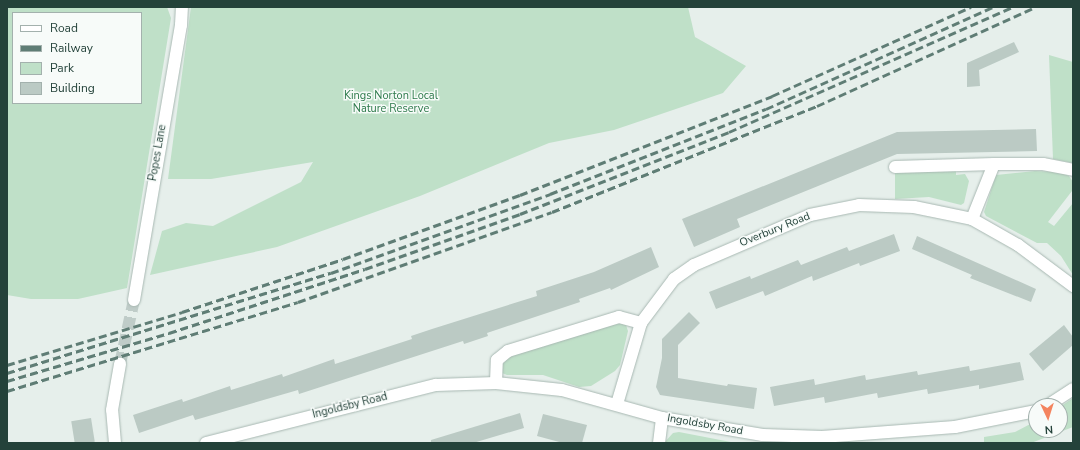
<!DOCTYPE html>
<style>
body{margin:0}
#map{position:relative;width:1080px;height:450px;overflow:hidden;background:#e6efeb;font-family:"Nunito Sans",sans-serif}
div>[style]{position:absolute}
.green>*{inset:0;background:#bfe0c8}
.building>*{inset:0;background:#bbcac4;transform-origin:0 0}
.minor-tunnel>*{height:12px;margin-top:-6px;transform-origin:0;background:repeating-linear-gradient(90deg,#bfccc8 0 12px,transparent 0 18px)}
.roads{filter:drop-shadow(0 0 1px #a8b8b2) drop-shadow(0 0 1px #a8b8b2)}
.minor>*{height:12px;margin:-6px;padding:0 6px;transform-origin:6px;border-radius:6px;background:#fff}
.rail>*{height:3px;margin-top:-1.5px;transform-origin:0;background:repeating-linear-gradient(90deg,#5f7d75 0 8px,transparent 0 12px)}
span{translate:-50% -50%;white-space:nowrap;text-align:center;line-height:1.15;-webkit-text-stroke:3px #f7fbf9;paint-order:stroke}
.park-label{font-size:11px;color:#2d7a4b}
.street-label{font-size:11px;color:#24423a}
.frame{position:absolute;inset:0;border:8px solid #24423a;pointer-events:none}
.legend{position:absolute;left:12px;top:12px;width:130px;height:92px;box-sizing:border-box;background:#f7fbf9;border:1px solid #a3b1ad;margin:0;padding:5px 7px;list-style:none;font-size:12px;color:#24423a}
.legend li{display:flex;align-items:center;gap:8px;height:20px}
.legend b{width:20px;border:1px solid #a3b1ad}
.north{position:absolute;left:1028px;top:398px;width:40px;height:40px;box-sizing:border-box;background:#f7fbf9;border:1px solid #a3b1ad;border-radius:50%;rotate:176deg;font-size:11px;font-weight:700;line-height:16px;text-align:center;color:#24423a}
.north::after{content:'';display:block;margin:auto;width:14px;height:18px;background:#f4845f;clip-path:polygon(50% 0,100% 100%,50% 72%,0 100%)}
</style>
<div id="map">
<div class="green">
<div style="clip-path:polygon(evenodd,7px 7px,167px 7px,171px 18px,127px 288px,78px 299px,31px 299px,7px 295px,7px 7px,13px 13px,141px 13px,141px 103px,13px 103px,13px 13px)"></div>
<div style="clip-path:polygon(191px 7px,688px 7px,695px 37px,746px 66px,723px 93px,614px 130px,549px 143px,420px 196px,277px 247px,150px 275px,162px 231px,186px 223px,213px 226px,301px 182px,313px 162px,211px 179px,168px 179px)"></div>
<div style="clip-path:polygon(1049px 55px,1073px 62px,1073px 163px,1053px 159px)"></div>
<div style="clip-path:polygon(956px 169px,956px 175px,965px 174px,969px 181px,964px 203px,961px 205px,929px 197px,895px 199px,895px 171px)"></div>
<div style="clip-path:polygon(1035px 171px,1060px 172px,1069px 176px,1073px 182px,1072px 191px,1048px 222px,1054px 226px,1073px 203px,1073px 275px,1061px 256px,1047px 243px,1037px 243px,986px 216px,984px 212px,996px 175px)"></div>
<div style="clip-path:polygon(616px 322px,626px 325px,628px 331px,620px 365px,615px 371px,591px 386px,579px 387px,543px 375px,507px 375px,502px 373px,503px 364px,509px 356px)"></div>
<div style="clip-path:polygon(1073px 398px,1073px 427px,1031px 443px,984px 443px,984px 437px,1015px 432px,1036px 421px,1036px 430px,1060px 430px,1060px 407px)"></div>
<div style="clip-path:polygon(679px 432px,736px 443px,664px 443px,673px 433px)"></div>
</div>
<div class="building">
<div style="clip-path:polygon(1014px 42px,1019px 52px,979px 70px,980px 86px,967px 87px,967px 63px)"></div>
<div style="clip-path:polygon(1036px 129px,1037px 151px,897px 154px,737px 219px,740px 227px,694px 247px,682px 219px,897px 132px)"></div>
<div style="clip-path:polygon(894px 234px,900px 251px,860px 266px,859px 263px,813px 281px,812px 276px,765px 296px,763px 291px,716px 309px,709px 292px,750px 276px,751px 279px,798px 260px,801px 265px,847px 247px,849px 251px)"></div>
<div style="clip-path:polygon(917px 236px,1036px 289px,1031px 302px,970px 278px,972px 275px,912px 249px)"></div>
<div style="clip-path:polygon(651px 247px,659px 267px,611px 290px,610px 288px,579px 299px,580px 302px,487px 333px,488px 336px,464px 344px,463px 341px,299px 394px,298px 390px,195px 420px,193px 415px,139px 433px,133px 415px,182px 399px,183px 402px,230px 386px,231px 390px,282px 374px,283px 377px,334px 359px,335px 364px,412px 339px,411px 336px,432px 329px,537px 296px,536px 291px,594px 272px)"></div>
<div style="clip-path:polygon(689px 312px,700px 323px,678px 345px,678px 378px,727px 386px,728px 384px,757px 388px,754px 409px,660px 395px,656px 387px,662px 358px,662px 339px)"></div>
<div style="clip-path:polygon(1064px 325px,1073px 337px,1073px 345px,1043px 371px,1029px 354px)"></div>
<div style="clip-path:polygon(1020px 362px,1024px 380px,979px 389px,979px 385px,928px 394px,927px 389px,878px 398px,877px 393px,825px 403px,824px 397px,774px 406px,770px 387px,814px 379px,815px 385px,865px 375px,866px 380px,917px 371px,918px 375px,969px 366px,970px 371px)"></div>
<div style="clip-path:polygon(520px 413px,524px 428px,473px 443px,431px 443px,431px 440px)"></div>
<div style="clip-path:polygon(543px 414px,587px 425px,582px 443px,563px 443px,537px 436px)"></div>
<div style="left:91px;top:418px;width:24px;height:20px;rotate:81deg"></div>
</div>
<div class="minor-tunnel">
<div style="left:120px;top:364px;width:66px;rotate:-77.7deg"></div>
</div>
<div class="roads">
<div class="minor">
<div style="left:895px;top:167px;width:99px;rotate:-1.7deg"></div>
<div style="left:994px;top:164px;width:49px"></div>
<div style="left:1043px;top:164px;width:31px;rotate:11deg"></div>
<div style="left:972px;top:219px;width:59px;rotate:-68.2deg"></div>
<div style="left:134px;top:300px;width:279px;rotate:-80.3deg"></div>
<div style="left:181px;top:25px;width:18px;rotate:-87deg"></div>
<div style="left:496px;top:383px;width:23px;rotate:-88deg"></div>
<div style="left:497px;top:360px;width:14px;rotate:-39deg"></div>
<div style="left:508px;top:351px;width:116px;rotate:-17deg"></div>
<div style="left:619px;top:317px;width:23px;rotate:15deg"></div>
<div style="left:617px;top:404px;width:84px;rotate:-73.5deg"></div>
<div style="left:641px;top:323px;width:55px;rotate:-53.1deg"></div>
<div style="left:674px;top:279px;width:24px;rotate:-35deg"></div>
<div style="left:694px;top:265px;width:126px;rotate:-23.3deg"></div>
<div style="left:810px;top:215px;width:50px;rotate:-11.5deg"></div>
<div style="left:859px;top:205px;width:55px;rotate:2.1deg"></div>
<div style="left:914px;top:207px;width:59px;rotate:11.7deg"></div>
<div style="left:972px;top:219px;width:53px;rotate:29.5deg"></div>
<div style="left:1018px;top:245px;width:69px;rotate:36.7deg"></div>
<div style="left:1047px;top:406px;width:31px;rotate:-33deg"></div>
<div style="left:115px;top:443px;width:33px;rotate:-95deg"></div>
<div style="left:112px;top:410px;width:47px;rotate:-80.1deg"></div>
<div style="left:206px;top:443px;width:237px;rotate:-14.2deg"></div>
<div style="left:436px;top:385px;width:60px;rotate:-1.9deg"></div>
<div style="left:496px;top:383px;width:66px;rotate:6.1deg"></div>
<div style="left:562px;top:390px;width:104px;rotate:15.6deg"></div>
<div style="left:662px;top:418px;width:102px;rotate:9.6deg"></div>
<div style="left:763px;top:435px;width:59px;rotate:1.9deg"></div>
<div style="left:822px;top:437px;width:133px;rotate:-4.3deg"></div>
<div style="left:955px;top:427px;width:83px;rotate:-11.2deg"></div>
<div style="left:659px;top:443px;width:25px;rotate:-83deg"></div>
</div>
</div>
<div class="rail">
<div style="left:7px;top:365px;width:183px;rotate:-16.8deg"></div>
<div style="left:182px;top:312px;width:169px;rotate:-18.2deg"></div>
<div style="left:343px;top:259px;width:188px;rotate:-19.9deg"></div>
<div style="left:520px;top:195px;width:271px;rotate:-21.4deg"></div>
<div style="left:772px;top:96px;width:218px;rotate:-24.1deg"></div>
<div style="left:7px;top:373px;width:339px;rotate:-17.2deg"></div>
<div style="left:331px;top:273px;width:233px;rotate:-19.8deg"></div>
<div style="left:550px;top:194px;width:232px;rotate:-21.5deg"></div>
<div style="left:766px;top:109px;width:249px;rotate:-24.2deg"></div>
<div style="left:7px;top:381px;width:169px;rotate:-16.5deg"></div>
<div style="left:169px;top:333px;width:206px;rotate:-18.1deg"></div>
<div style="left:365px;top:269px;width:164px;rotate:-19.5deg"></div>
<div style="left:520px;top:214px;width:225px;rotate:-21.4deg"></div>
<div style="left:729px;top:132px;width:309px;rotate:-23.8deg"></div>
<div style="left:7px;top:391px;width:304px;rotate:-17deg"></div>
<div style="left:298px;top:302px;width:269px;rotate:-19.5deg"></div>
<div style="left:552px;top:212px;width:285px;rotate:-21.8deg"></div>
<div style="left:817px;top:106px;width:239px;rotate:-24.4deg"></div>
</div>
<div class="park-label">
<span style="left:391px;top:103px">Kings Norton Local<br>Nature Reserve</span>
</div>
<div class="street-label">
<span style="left:158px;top:153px;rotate:-80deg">Popes Lane</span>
<span style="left:775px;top:230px;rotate:-22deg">Overbury Road</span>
<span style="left:350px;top:406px;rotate:-14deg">Ingoldsby Road</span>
<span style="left:705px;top:425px;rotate:10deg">Ingoldsby Road</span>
</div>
<div class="frame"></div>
<ul class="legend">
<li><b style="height:5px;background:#fff"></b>Road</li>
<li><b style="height:5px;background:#5f7d75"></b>Railway</li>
<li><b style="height:11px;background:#bfe0c8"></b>Park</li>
<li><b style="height:11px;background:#bbcac4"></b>Building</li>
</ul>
<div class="north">N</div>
</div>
